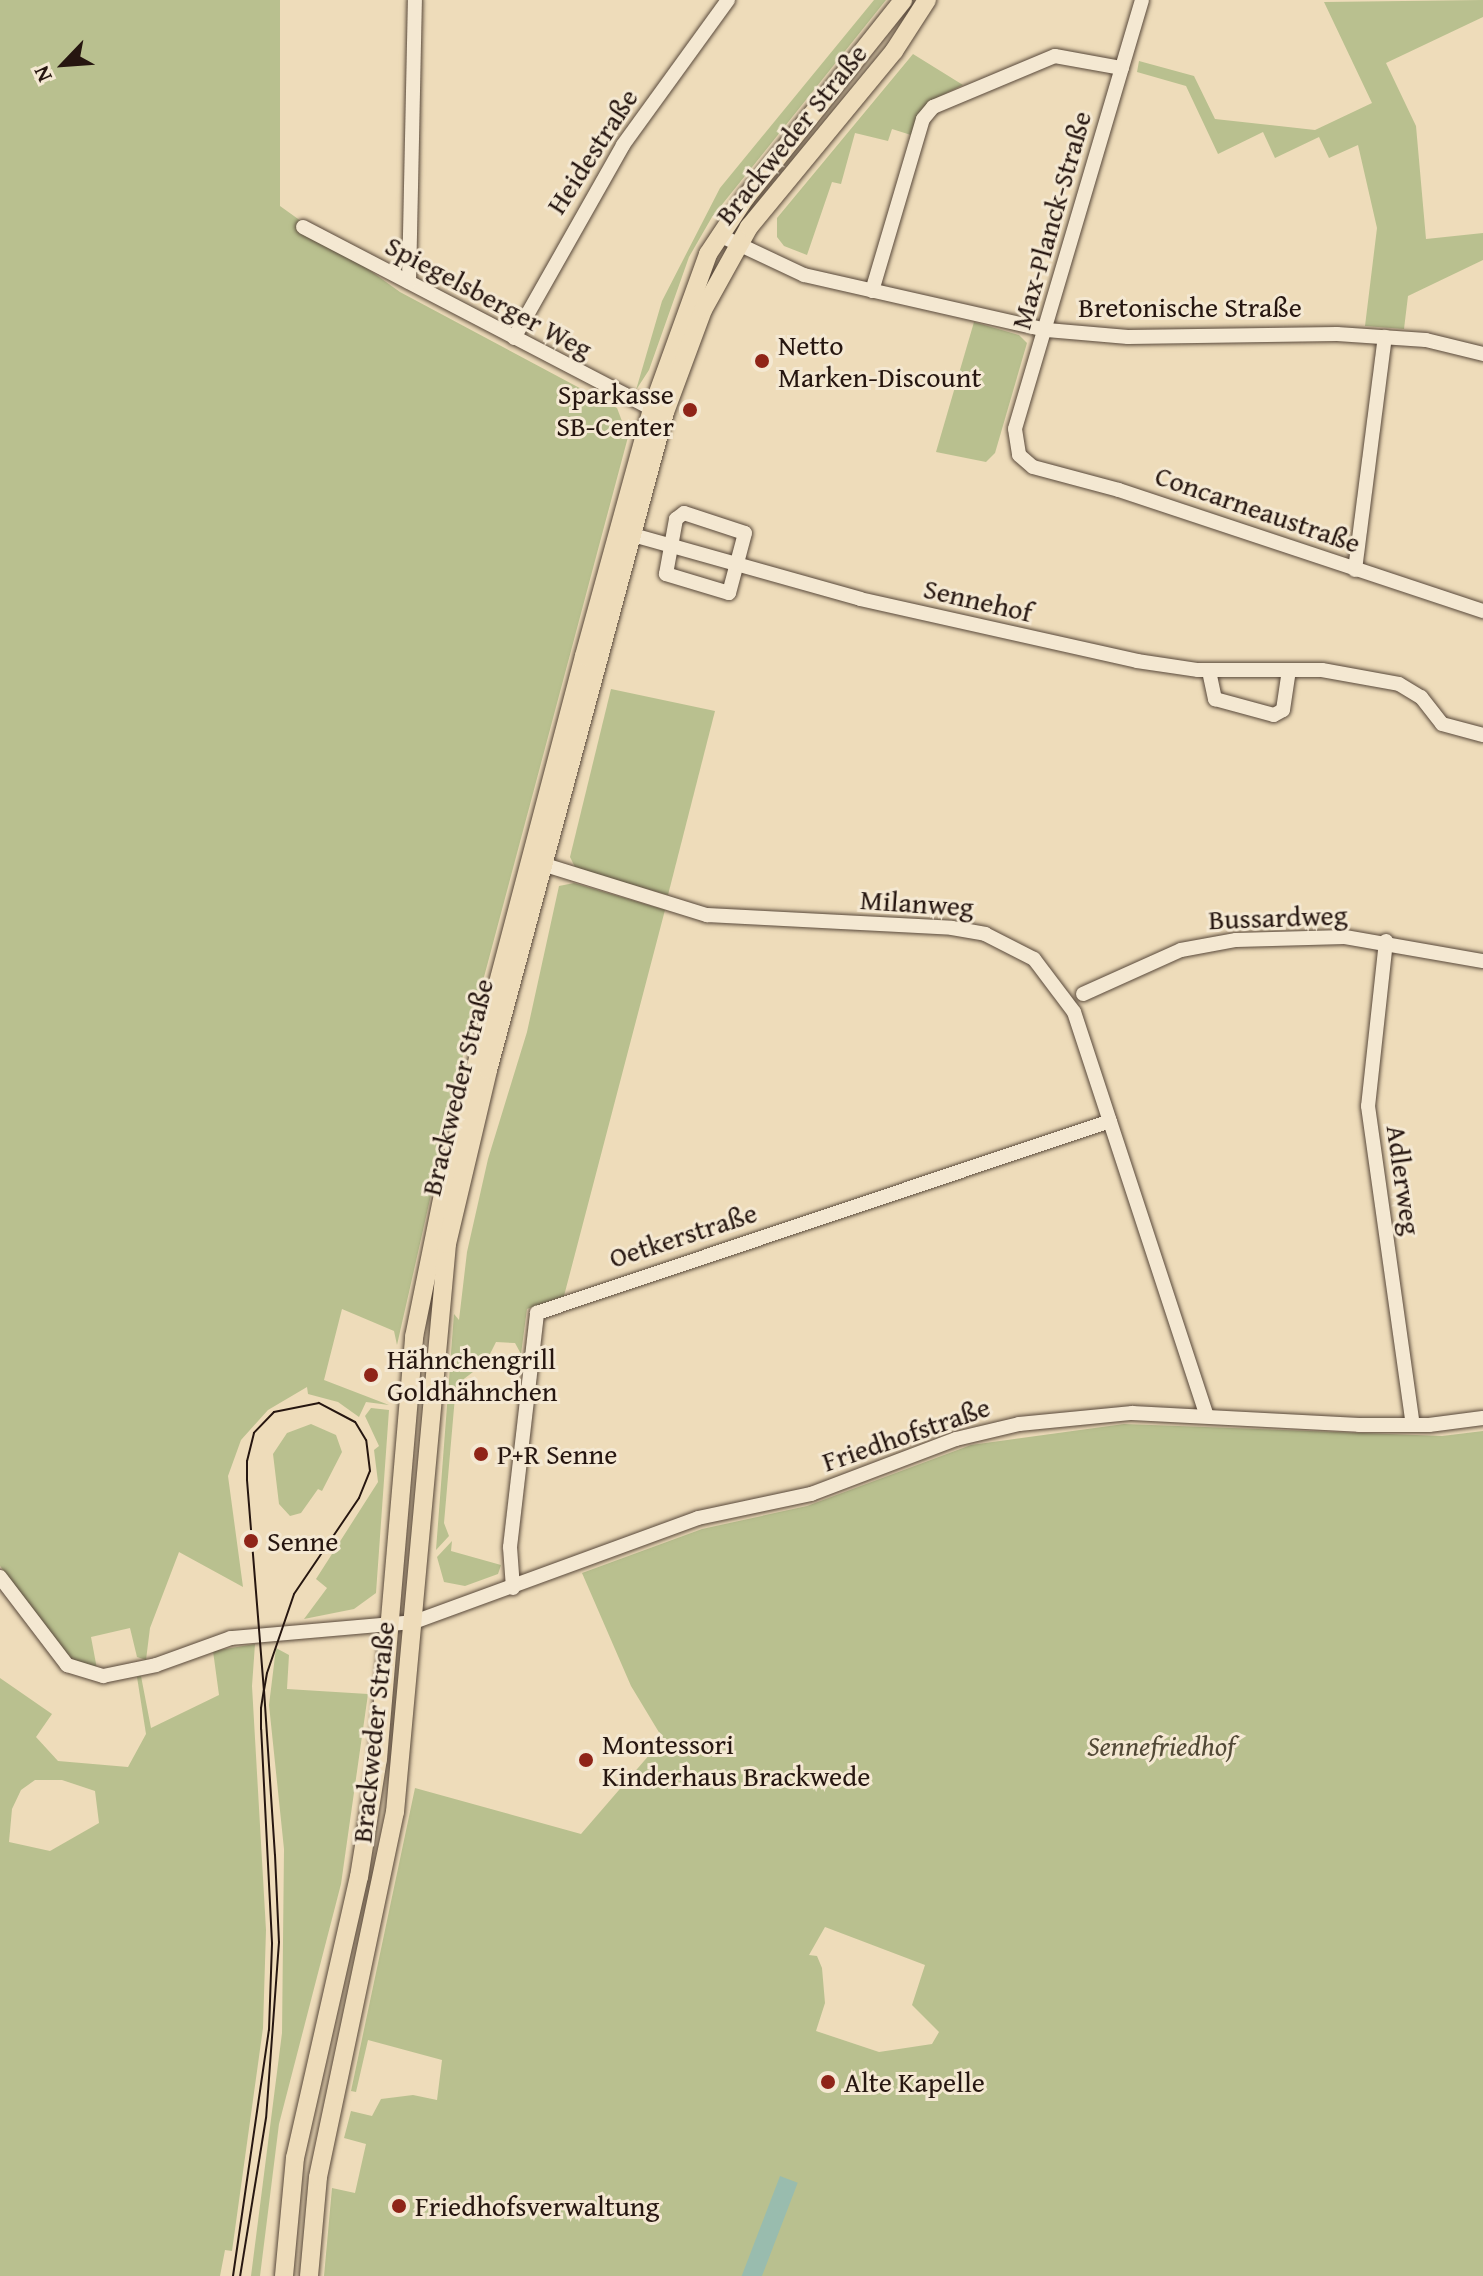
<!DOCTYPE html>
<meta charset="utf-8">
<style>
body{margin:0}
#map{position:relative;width:1483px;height:2276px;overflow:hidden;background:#eedcba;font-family:"Gentium Book Plus",serif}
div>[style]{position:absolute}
.green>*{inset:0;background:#b9c08f}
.water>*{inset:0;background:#99bcae;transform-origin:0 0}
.roads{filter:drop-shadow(0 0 2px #58483a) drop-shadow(0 0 2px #58483a)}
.minor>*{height:14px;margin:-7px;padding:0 7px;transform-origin:7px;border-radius:7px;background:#f4e8d2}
.major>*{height:18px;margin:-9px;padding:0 9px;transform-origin:9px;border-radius:9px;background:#eedcba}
.tram>*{height:2px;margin:-1px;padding:0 1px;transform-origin:1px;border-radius:1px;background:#261610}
.dots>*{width:22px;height:22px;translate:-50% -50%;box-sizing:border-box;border:4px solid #f4e8d2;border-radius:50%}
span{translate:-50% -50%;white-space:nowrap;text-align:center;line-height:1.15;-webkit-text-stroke:6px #f4e8d2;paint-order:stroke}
.street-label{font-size:28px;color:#261610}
.poi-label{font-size:28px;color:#261610}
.left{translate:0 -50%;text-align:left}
.right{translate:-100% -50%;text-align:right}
.park-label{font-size:28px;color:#524936;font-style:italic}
.north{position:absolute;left:24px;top:24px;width:80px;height:80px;-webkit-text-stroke:6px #f4e8d2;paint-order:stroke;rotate:245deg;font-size:22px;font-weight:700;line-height:32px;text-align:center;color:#261610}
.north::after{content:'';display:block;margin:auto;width:28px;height:36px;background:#261610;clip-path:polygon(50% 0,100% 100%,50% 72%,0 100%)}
</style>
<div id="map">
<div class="green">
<div style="clip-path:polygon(0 0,280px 0,280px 206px,400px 292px,617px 408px,628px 437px,460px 1067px,397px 1345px,394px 1331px,342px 1309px,324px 1380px,389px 1405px,366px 1402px,359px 1417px,338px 1402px,308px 1394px,307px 1387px,268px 1410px,241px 1440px,228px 1476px,243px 1587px,179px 1552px,150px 1628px,146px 1660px,137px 1657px,130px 1628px,91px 1637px,97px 1669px,72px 1659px,57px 1643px,0 1566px)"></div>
<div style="clip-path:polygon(874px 0,886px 0,712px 217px,689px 257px,649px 370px,636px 390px,662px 301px,720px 188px)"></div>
<div style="clip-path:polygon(1483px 0,1483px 17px,1386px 63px,1416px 126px,1426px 239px,1483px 233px,1483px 260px,1408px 296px,1404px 329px,1365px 326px,1377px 228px,1358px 145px,1329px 158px,1319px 137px,1275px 158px,1263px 132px,1218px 154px,1186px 86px,1137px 72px,1139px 61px,1194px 76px,1215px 119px,1315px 130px,1372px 103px,1324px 2px)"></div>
<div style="clip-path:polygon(913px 54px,963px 85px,932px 100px,911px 135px,892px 129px,888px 141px,855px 133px,841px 184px,832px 182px,807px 255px,784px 246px,777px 237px,777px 218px)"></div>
<div style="clip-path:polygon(974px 322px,1019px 335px,1027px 343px,995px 453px,986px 462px,936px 452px)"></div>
<div style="clip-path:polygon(611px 689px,715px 711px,668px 895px,576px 869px,570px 857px)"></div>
<div style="clip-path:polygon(574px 883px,665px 910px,564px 1296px,527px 1309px,521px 1354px,515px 1343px,496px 1342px,486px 1362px,456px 1385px,444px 1523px,449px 1536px,436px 1550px,454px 1314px,459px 1320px,467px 1252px,488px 1159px,527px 1032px,559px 886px)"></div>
<div style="clip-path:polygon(371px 1408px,389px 1410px,376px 1593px,354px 1609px,304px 1619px,327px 1588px,316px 1579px,378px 1482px,374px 1450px,379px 1446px,365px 1416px)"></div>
<div style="clip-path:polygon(311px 1424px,336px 1435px,342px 1452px,322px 1491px,318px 1489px,301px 1513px,290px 1516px,279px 1504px,273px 1454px,287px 1433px)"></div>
<div style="clip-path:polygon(evenodd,1124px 1424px,1442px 1436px,1483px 1431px,1483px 2276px,324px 2276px,332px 2188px,355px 2193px,366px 2144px,344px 2138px,351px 2111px,372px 2116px,381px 2099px,413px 2095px,437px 2100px,442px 2060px,368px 2040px,356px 2092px,351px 2091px,415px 1788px,581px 1834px,663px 1739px,631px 1686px,582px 1573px,702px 1529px,807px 1506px,971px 1445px,1124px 1424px,825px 1927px,925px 1965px,912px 2005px,939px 2032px,932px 2044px,879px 2052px,816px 2031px,825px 2003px,822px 1968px,817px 1956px,809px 1955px,825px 1927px)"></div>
<div style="clip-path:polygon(452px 1541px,451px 1551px,501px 1565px,498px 1574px,465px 1586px,444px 1582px,437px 1557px)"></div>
<div style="clip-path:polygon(evenodd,255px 1644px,252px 1686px,266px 1930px,263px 2028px,232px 2251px,225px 2250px,220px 2276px,0 2276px,0 1678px,52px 1714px,36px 1737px,58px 1761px,128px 1767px,146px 1734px,137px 1677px,141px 1676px,151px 1728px,219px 1695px,213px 1651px,255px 1644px,35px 1780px,62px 1780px,95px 1791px,99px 1823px,50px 1851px,9px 1842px,12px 1809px,21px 1790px,35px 1780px)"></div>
<div style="clip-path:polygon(276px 1648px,289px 1655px,287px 1689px,368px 1694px,341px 1884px,279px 2124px,260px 2276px,251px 2276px,282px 2033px,284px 1849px,269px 1705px)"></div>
</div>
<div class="water">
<div style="left:780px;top:2176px;width:19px;height:107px;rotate:21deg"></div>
</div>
<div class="roads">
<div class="minor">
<div style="left:1142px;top:0;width:447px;rotate:106.5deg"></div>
<div style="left:1015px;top:429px;width:26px;rotate:81deg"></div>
<div style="left:1019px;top:455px;width:18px;rotate:41deg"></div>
<div style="left:1033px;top:467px;width:89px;rotate:15deg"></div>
<div style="left:1119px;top:490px;width:384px;rotate:18.4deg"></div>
<div style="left:303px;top:227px;width:394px;rotate:27.5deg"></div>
<div style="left:719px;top:235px;width:94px;rotate:25.2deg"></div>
<div style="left:804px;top:275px;width:249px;rotate:12.8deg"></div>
<div style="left:1047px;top:330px;width:81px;rotate:4.9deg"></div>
<div style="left:1128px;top:337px;width:209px;rotate:-0.8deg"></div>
<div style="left:1337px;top:334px;width:89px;rotate:3.9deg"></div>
<div style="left:1426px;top:340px;width:59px;rotate:13.8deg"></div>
<div style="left:409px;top:282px;width:282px;rotate:-88.8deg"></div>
<div style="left:872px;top:291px;width:179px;rotate:-73.5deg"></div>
<div style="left:923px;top:119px;width:16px;rotate:-50deg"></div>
<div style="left:933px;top:107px;width:132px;rotate:-22.7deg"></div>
<div style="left:1055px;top:56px;width:68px;rotate:10.2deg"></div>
<div style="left:514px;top:338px;width:222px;rotate:-60.5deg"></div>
<div style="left:623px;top:145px;width:179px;rotate:-54.1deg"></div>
<div style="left:684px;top:513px;width:64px;rotate:18.2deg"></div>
<div style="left:745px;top:533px;width:62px;rotate:104.9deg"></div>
<div style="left:729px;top:593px;width:66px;rotate:-163.2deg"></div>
<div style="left:666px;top:574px;width:56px;rotate:-79.7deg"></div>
<div style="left:676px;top:519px;width:10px;rotate:-37deg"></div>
<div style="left:633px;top:535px;width:236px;rotate:15.7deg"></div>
<div style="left:860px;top:599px;width:284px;rotate:12.6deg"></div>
<div style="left:1137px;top:661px;width:62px;rotate:8.4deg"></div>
<div style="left:1198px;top:670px;width:124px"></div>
<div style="left:1322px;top:670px;width:78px;rotate:10.3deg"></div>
<div style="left:1399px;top:684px;width:26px;rotate:31deg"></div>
<div style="left:1421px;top:697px;width:34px;rotate:52deg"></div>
<div style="left:1442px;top:724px;width:42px;rotate:15deg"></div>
<div style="left:1355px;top:570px;width:235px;rotate:-82.7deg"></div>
<div style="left:1209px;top:671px;width:29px;rotate:78deg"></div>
<div style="left:1215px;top:699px;width:61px;rotate:15.2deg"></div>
<div style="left:1274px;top:715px;width:10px;rotate:-29deg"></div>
<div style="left:1283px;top:710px;width:40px;rotate:-81.5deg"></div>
<div style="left:545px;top:865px;width:170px;rotate:17.2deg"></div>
<div style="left:707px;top:915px;width:245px;rotate:3deg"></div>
<div style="left:952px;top:928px;width:34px;rotate:10deg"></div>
<div style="left:985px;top:934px;width:55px;rotate:27deg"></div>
<div style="left:1034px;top:959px;width:66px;rotate:53deg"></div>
<div style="left:1074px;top:1012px;width:425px;rotate:71.8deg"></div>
<div style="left:1386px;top:941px;width:166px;rotate:96.2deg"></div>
<div style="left:1368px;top:1106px;width:322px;rotate:82deg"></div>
<div style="left:1083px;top:994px;width:107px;rotate:-24.2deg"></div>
<div style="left:1181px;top:950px;width:56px;rotate:-10.3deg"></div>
<div style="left:1236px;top:940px;width:109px;rotate:-1.6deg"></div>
<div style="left:1345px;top:937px;width:140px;rotate:9.9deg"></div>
<div style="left:0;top:1577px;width:111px;rotate:52.7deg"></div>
<div style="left:67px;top:1665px;width:38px;rotate:17deg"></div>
<div style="left:103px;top:1676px;width:54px;rotate:-11.7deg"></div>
<div style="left:156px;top:1665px;width:80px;rotate:-19.8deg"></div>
<div style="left:231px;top:1638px;width:184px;rotate:-5deg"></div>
<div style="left:414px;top:1622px;width:302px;rotate:-20.1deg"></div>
<div style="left:698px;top:1518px;width:116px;rotate:-12deg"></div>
<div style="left:811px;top:1494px;width:155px;rotate:-20.8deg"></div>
<div style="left:956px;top:1439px;width:65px;rotate:-13.4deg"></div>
<div style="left:1019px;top:1424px;width:114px;rotate:-5.6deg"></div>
<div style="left:1132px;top:1413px;width:227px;rotate:3deg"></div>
<div style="left:1359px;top:1425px;width:70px"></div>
<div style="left:1429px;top:1425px;width:54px;rotate:-7.4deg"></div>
<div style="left:513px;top:1588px;width:41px;rotate:-94.2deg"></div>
<div style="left:510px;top:1547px;width:236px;rotate:-83.4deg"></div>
<div style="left:537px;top:1313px;width:604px;rotate:-18.52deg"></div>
</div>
<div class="major">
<div style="left:284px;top:2276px;width:119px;rotate:-84.7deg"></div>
<div style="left:295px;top:2158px;width:288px;rotate:-77.2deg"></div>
<div style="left:359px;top:1877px;width:120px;rotate:-80.9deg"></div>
<div style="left:378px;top:1759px;width:424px;rotate:-85.1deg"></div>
<div style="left:414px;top:1337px;width:156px;rotate:-78.5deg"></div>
<div style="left:445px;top:1184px;width:546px;rotate:-75.25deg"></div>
<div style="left:584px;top:656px;width:256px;rotate:-74.6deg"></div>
<div style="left:652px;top:409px;width:165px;rotate:-70.1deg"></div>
<div style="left:708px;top:254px;width:69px;rotate:-56.3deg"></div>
<div style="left:746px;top:197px;width:252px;rotate:-51.4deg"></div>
<div style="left:309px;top:2276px;width:99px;rotate:-84.8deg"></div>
<div style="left:318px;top:2177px;width:373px;rotate:-78.1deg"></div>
<div style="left:395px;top:1812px;width:570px;rotate:-84.77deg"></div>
<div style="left:447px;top:1244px;width:179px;rotate:-76.7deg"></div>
<div style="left:488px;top:1070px;width:681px;rotate:-74.94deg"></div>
<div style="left:665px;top:412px;width:109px;rotate:-69.6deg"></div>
<div style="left:703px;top:310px;width:95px;rotate:-61deg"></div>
<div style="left:749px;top:227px;width:228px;rotate:-50.5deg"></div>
<div style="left:894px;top:51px;width:61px;rotate:-57.1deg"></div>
</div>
</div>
<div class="tram">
<div style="left:233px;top:2276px;width:249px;rotate:-81.7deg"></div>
<div style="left:269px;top:2030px;width:87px;rotate:-88deg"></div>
<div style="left:272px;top:1943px;width:214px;rotate:-92.9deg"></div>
<div style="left:261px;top:1729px;width:21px;rotate:-90deg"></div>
<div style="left:261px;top:1708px;width:18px;rotate:-81deg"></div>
<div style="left:264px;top:1690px;width:17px;rotate:-80deg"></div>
<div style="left:267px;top:1673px;width:83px;rotate:-71.1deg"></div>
<div style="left:294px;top:1594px;width:116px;rotate:-55.9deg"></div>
<div style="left:359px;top:1498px;width:29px;rotate:-68deg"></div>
<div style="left:370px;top:1471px;width:31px;rotate:-97deg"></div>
<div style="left:366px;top:1440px;width:21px;rotate:-121deg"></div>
<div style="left:355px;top:1422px;width:41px;rotate:-152.2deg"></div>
<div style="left:319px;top:1403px;width:46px;rotate:168.7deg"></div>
<div style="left:274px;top:1412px;width:29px;rotate:134deg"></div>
<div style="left:254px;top:1433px;width:29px;rotate:104deg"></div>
<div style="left:247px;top:1461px;width:19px;rotate:90deg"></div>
<div style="left:247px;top:1480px;width:211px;rotate:85.4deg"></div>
<div style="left:264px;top:1690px;width:165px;rotate:86.2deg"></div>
<div style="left:275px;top:1855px;width:87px;rotate:87.4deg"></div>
<div style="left:279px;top:1942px;width:176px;rotate:94.2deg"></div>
<div style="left:266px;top:2118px;width:160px;rotate:99.3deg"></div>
</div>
<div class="dots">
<div style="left:762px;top:361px;background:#8f2418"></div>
<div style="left:690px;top:410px;background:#8f2418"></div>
<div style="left:371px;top:1375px;background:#8f2418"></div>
<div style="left:481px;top:1454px;background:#8f2418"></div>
<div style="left:251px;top:1541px;background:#8f2418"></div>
<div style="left:586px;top:1760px;background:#8f2418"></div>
<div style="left:828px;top:2082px;background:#8f2418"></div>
<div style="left:399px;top:2206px;background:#8f2418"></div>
</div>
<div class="street-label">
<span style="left:791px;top:134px;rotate:-51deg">Brackweder Straße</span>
<span style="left:592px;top:151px;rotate:-57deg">Heidestraße</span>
<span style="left:1051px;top:220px;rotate:-74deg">Max-Planck-Straße</span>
<span style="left:489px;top:297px;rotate:28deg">Spiegelsberger Weg</span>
<span style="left:1190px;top:307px">Bretonische Straße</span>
<span style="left:1258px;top:509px;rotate:19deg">Concarneaustraße</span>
<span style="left:978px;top:600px;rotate:13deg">Sennehof</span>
<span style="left:917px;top:903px;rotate:4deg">Milanweg</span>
<span style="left:1278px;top:917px;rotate:-2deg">Bussardweg</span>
<span style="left:457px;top:1087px;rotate:-76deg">Brackweder Straße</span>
<span style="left:1404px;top:1180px;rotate:82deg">Adlerweg</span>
<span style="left:683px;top:1235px;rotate:-18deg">Oetkerstraße</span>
<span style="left:906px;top:1434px;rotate:-19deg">Friedhofstraße</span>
<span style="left:373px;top:1732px;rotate:-84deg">Brackweder Straße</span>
</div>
<div class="poi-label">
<span class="left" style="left:778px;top:361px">Netto<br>Marken-Discount</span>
<span class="right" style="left:674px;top:410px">Sparkasse<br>SB-Center</span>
<span class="left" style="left:387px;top:1375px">Hähnchengrill<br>Goldhähnchen</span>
<span class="left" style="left:497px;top:1454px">P+R Senne</span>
<span class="left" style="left:267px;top:1541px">Senne</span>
<span class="left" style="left:602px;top:1760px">Montessori<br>Kinderhaus Brackwede</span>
<span class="left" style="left:844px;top:2082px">Alte Kapelle</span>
<span class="left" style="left:415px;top:2206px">Friedhofsverwaltung</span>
</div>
<div class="park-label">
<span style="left:1161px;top:1746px">Sennefriedhof</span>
</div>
<div class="north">N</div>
</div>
